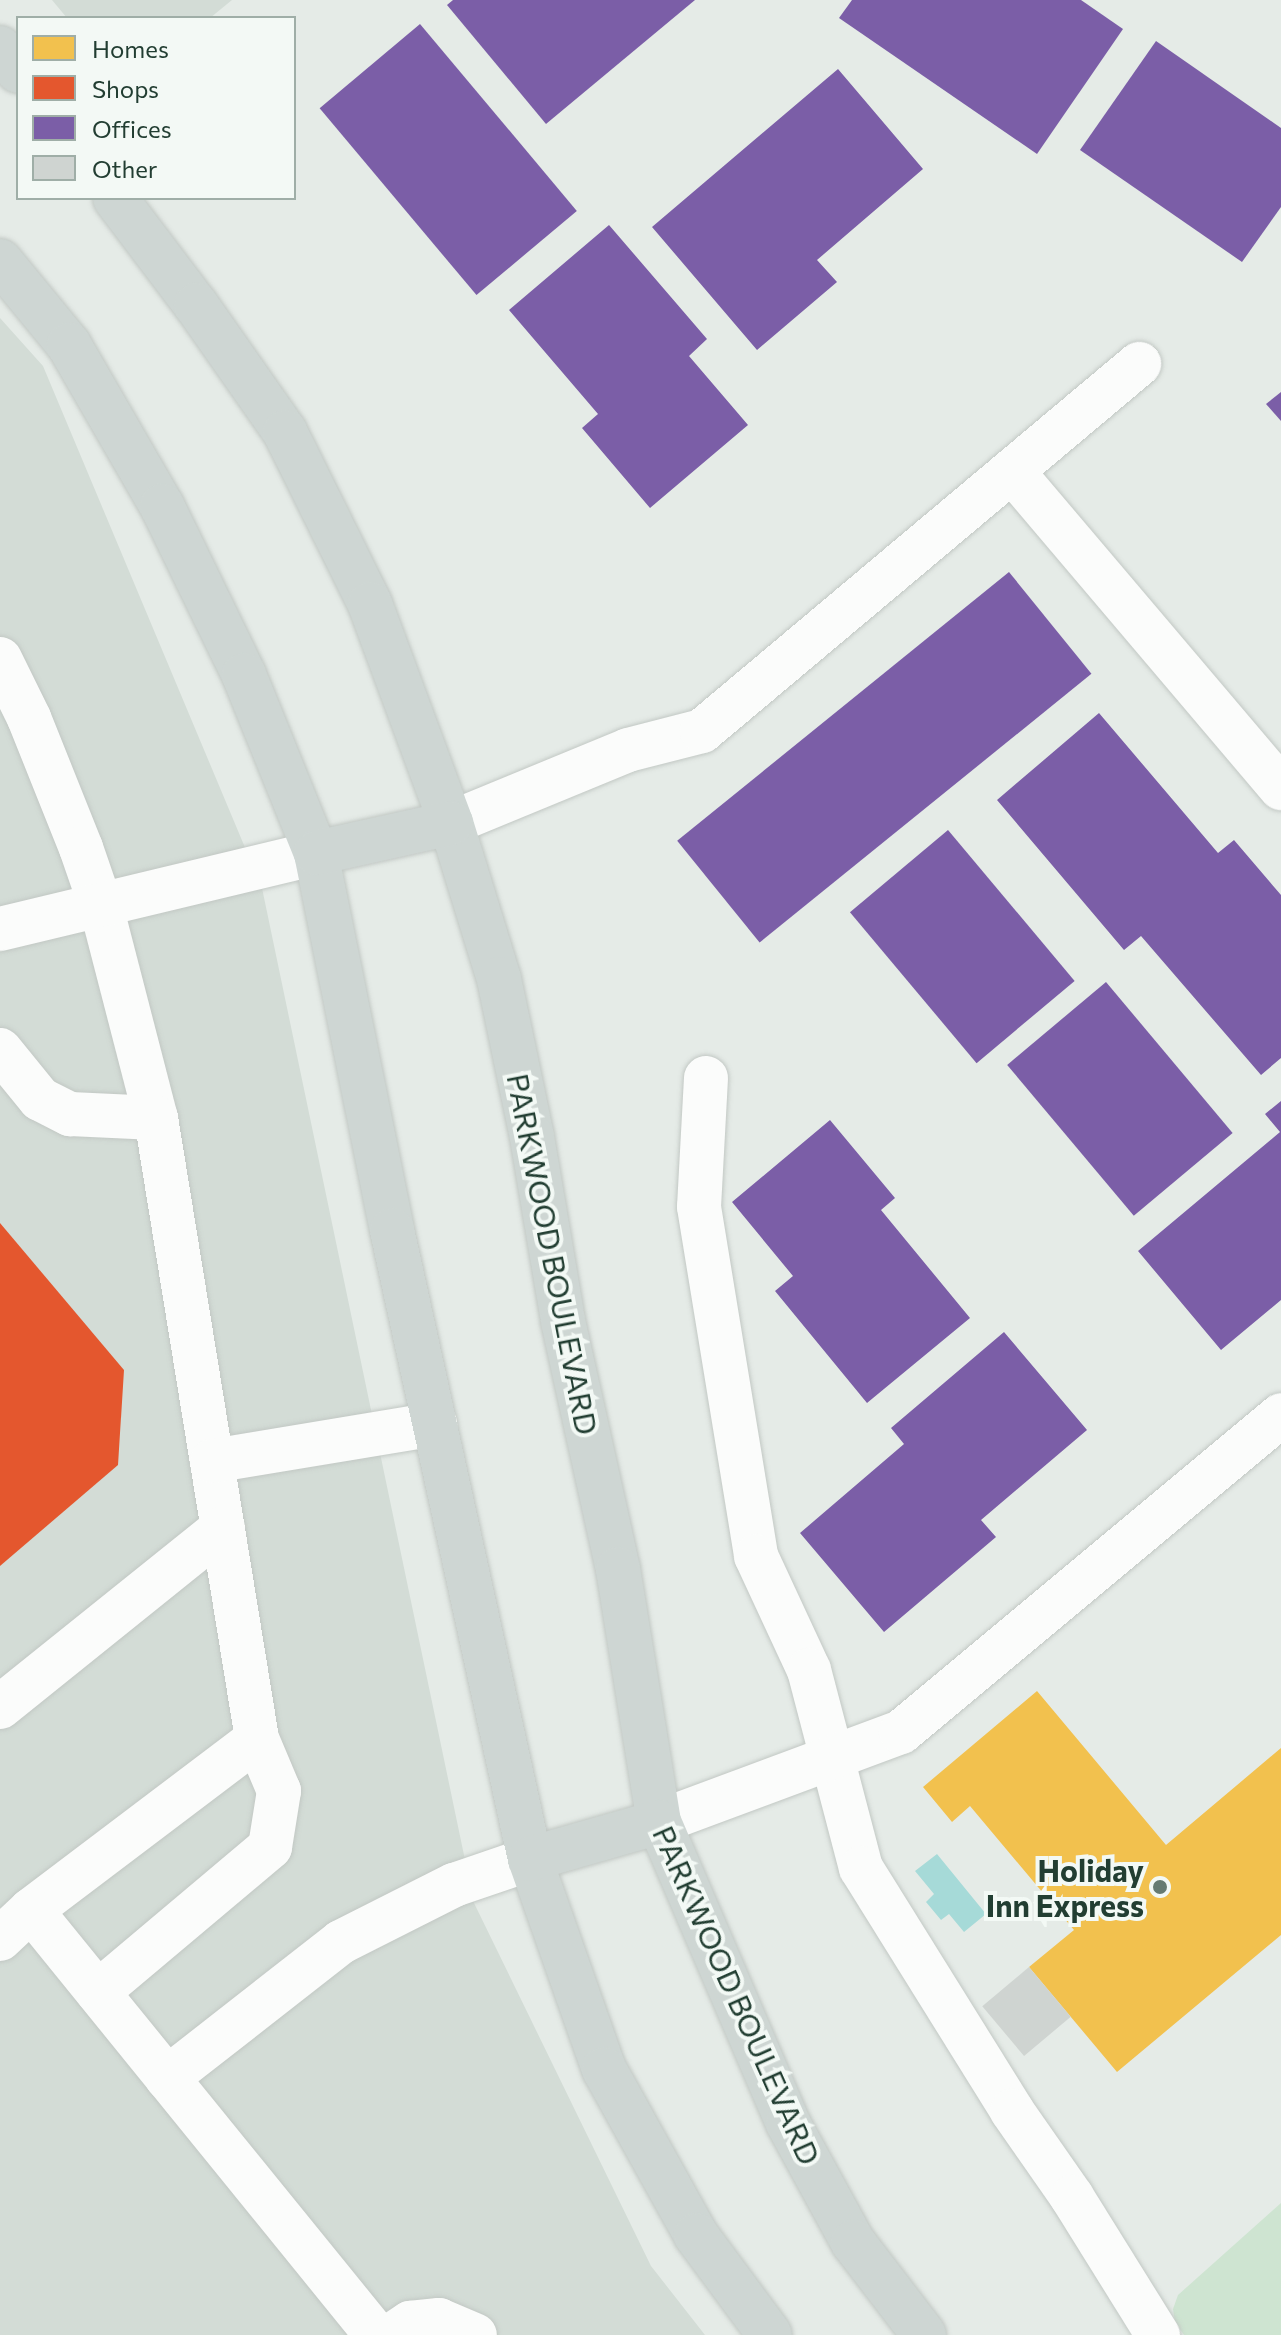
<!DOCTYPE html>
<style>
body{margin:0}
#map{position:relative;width:1281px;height:2335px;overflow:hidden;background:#e5ebe7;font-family:Commissioner,sans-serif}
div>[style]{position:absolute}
.built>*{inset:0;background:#d3dcd6}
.green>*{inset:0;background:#cee4d1}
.water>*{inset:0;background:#a6dad8}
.homes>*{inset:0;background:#f2c14e}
.shops>*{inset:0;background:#e4572e}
.offices>*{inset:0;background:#7b5ea7;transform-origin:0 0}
.building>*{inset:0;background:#cfd4d1;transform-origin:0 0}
.roads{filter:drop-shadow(0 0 2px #c2c8c4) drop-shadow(0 0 2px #c2c8c4)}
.minor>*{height:44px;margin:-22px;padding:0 22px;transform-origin:22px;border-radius:22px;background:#fbfcfb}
.major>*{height:44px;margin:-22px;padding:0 22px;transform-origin:22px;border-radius:22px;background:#ced6d3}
.dots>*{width:22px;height:22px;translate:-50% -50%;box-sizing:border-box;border:4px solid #f3f9f5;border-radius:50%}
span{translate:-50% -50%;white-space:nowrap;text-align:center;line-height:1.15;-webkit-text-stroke:8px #f3f9f5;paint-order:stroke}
.street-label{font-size:30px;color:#223e32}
.poi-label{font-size:30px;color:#223e32;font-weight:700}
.right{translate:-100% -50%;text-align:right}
.legend{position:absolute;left:16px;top:16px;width:280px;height:184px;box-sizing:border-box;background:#f3f9f5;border:2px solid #9faea7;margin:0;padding:10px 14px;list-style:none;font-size:24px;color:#223e32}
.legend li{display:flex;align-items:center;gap:16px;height:40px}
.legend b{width:40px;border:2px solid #9faea7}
</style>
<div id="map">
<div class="built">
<div style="clip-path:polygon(52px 0,232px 0,210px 18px,67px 18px)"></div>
<div style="clip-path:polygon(0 318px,43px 366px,262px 888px,474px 1903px,651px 2266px,705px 2335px,0 2335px)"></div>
</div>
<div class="green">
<div style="clip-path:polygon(1281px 2203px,1281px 2335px,1184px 2335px,1175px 2322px,1173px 2309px,1178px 2295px)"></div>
</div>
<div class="water">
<div style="clip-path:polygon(937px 1854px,986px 1914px,964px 1932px,949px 1914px,941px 1920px,926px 1902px,934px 1894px,915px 1871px)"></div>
</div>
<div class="homes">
<div style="clip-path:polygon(1037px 1691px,1166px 1845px,1281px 1748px,1281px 1935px,1117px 2072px,1029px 1967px,1074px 1930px,970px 1806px,952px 1822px,923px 1787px)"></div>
</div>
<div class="shops">
<div style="clip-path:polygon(0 1223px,124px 1370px,118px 1465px,0 1566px)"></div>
</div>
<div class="offices">
<div style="clip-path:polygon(453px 0,695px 0,546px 124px,447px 5px)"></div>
<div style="clip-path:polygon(852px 0,1081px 0,1123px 29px,1037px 154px,839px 18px)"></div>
<div style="left:420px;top:24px;width:244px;height:131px;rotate:50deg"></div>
<div style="clip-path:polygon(1156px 41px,1281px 128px,1281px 207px,1242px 262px,1080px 150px)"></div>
<div style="clip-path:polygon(838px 69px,923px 169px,817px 260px,837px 282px,757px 350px,652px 227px)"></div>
<div style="clip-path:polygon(609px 225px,707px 339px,689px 356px,748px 425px,650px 508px,582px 428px,598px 414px,509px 310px)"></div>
<div style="clip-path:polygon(1281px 392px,1281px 421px,1266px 404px)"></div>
<div style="left:1009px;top:572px;width:131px;height:427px;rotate:51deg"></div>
<div style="clip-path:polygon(1099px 713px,1218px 853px,1234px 840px,1281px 895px,1281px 1058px,1261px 1075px,1141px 936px,1124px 950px,997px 800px)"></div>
<div style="left:948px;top:830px;width:197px;height:128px;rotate:50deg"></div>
<div style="left:1106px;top:982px;width:197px;height:129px;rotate:50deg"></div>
<div style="clip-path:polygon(1281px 1101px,1281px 1300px,1221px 1350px,1138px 1251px,1280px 1132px,1265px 1114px)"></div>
<div style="clip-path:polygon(830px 1120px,895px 1198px,881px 1210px,970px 1318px,867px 1403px,775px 1291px,793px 1276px,732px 1202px)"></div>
<div style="clip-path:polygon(1004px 1332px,1087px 1430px,981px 1520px,996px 1537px,884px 1632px,800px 1533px,904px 1444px,891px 1428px)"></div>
</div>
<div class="building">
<div style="left:1029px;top:1967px;width:65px;height:61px;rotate:50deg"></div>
</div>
<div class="roads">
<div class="minor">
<div style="left:1012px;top:471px;width:416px;rotate:49.7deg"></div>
<div style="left:0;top:659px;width:66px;rotate:63.8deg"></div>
<div style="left:29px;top:718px;width:140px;rotate:68.2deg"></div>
<div style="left:81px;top:848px;width:61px;rotate:71deg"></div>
<div style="left:101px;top:906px;width:219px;rotate:75.5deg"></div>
<div style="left:156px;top:1118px;width:629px;rotate:80.76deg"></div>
<div style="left:257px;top:1739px;width:283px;rotate:142.9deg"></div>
<div style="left:451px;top:823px;width:191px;rotate:-22.4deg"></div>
<div style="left:628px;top:750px;width:76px;rotate:-14.4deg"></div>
<div style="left:702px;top:731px;width:571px;rotate:-40.02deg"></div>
<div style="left:0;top:929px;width:325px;rotate:-13.5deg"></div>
<div style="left:0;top:1050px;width:63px;rotate:50.8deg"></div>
<div style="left:40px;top:1099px;width:34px;rotate:27deg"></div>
<div style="left:70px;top:1114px;width:86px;rotate:2.7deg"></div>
<div style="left:706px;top:1078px;width:129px;rotate:93.1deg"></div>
<div style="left:699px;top:1207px;width:354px;rotate:80.7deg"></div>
<div style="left:756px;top:1556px;width:126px;rotate:65.1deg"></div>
<div style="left:809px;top:1670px;width:205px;rotate:75.3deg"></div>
<div style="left:861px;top:1868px;width:286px;rotate:58.1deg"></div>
<div style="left:1012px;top:2111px;width:105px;rotate:55.1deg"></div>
<div style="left:1072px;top:2197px;width:163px;rotate:58.1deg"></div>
<div style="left:212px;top:1461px;width:226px;rotate:-9.4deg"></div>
<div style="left:0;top:1707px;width:286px;rotate:-38.8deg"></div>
<div style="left:659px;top:1822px;width:258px;rotate:-20.4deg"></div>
<div style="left:901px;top:1732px;width:495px;rotate:-39.8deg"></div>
<div style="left:0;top:1939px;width:42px;rotate:-43.1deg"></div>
<div style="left:31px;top:1910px;width:547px;rotate:50.93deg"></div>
<div style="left:98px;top:1992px;width:225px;rotate:-40.1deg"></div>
<div style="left:270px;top:1847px;width:57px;rotate:-80.9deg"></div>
<div style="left:279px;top:1791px;width:56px;rotate:-112.9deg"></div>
<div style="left:167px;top:2078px;width:221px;rotate:-38deg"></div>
<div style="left:341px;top:1942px;width:127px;rotate:-26.8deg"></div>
<div style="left:454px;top:1885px;width:80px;rotate:-18.9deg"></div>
<div style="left:392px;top:2335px;width:22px;rotate:-34deg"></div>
<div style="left:410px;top:2323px;width:29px;rotate:-6deg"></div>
<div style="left:439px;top:2320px;width:39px;rotate:23deg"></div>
</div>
<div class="major">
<div style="left:0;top:48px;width:29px;rotate:52deg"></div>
<div style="left:115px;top:198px;width:134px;rotate:52.9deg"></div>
<div style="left:196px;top:305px;width:155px;rotate:55deg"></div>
<div style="left:285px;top:432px;width:192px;rotate:63.7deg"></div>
<div style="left:370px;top:604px;width:233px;rotate:69.7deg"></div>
<div style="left:451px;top:823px;width:163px;rotate:72.9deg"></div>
<div style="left:499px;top:979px;width:161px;rotate:78.2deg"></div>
<div style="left:532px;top:1137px;width:187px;rotate:80.4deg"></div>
<div style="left:563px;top:1321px;width:254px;rotate:77.5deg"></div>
<div style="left:618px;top:1569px;width:256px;rotate:80.8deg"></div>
<div style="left:659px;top:1822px;width:327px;rotate:66.8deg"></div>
<div style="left:788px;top:2123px;width:136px;rotate:61.4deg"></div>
<div style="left:853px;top:2242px;width:117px;rotate:52.6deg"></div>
<div style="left:0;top:261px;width:109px;rotate:50.6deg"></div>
<div style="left:69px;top:345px;width:186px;rotate:60deg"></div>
<div style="left:162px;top:506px;width:188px;rotate:64.1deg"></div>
<div style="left:244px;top:675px;width:192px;rotate:68deg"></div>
<div style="left:316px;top:853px;width:385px;rotate:78.6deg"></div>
<div style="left:392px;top:1230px;width:644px;rotate:77.63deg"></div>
<div style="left:530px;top:1859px;width:223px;rotate:70.6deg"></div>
<div style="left:604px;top:2069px;width:190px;rotate:61deg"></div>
<div style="left:696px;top:2235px;width:124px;rotate:53.5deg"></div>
<div style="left:316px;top:853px;width:138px;rotate:-12.5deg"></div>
<div style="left:530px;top:1859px;width:134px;rotate:-16deg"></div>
</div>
</div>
<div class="dots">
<div style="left:1160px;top:1887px;background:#667b71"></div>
</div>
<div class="street-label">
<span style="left:553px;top:1254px;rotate:79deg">PARKWOOD BOULEVARD</span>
<span style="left:737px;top:1995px;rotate:66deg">PARKWOOD BOULEVARD</span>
</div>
<div class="poi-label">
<span class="right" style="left:1144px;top:1887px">Holiday<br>Inn Express</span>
</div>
<ul class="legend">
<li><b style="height:22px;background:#f2c14e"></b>Homes</li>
<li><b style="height:22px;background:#e4572e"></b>Shops</li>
<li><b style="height:22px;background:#7b5ea7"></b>Offices</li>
<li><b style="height:22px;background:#cfd4d1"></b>Other</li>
</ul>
</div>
